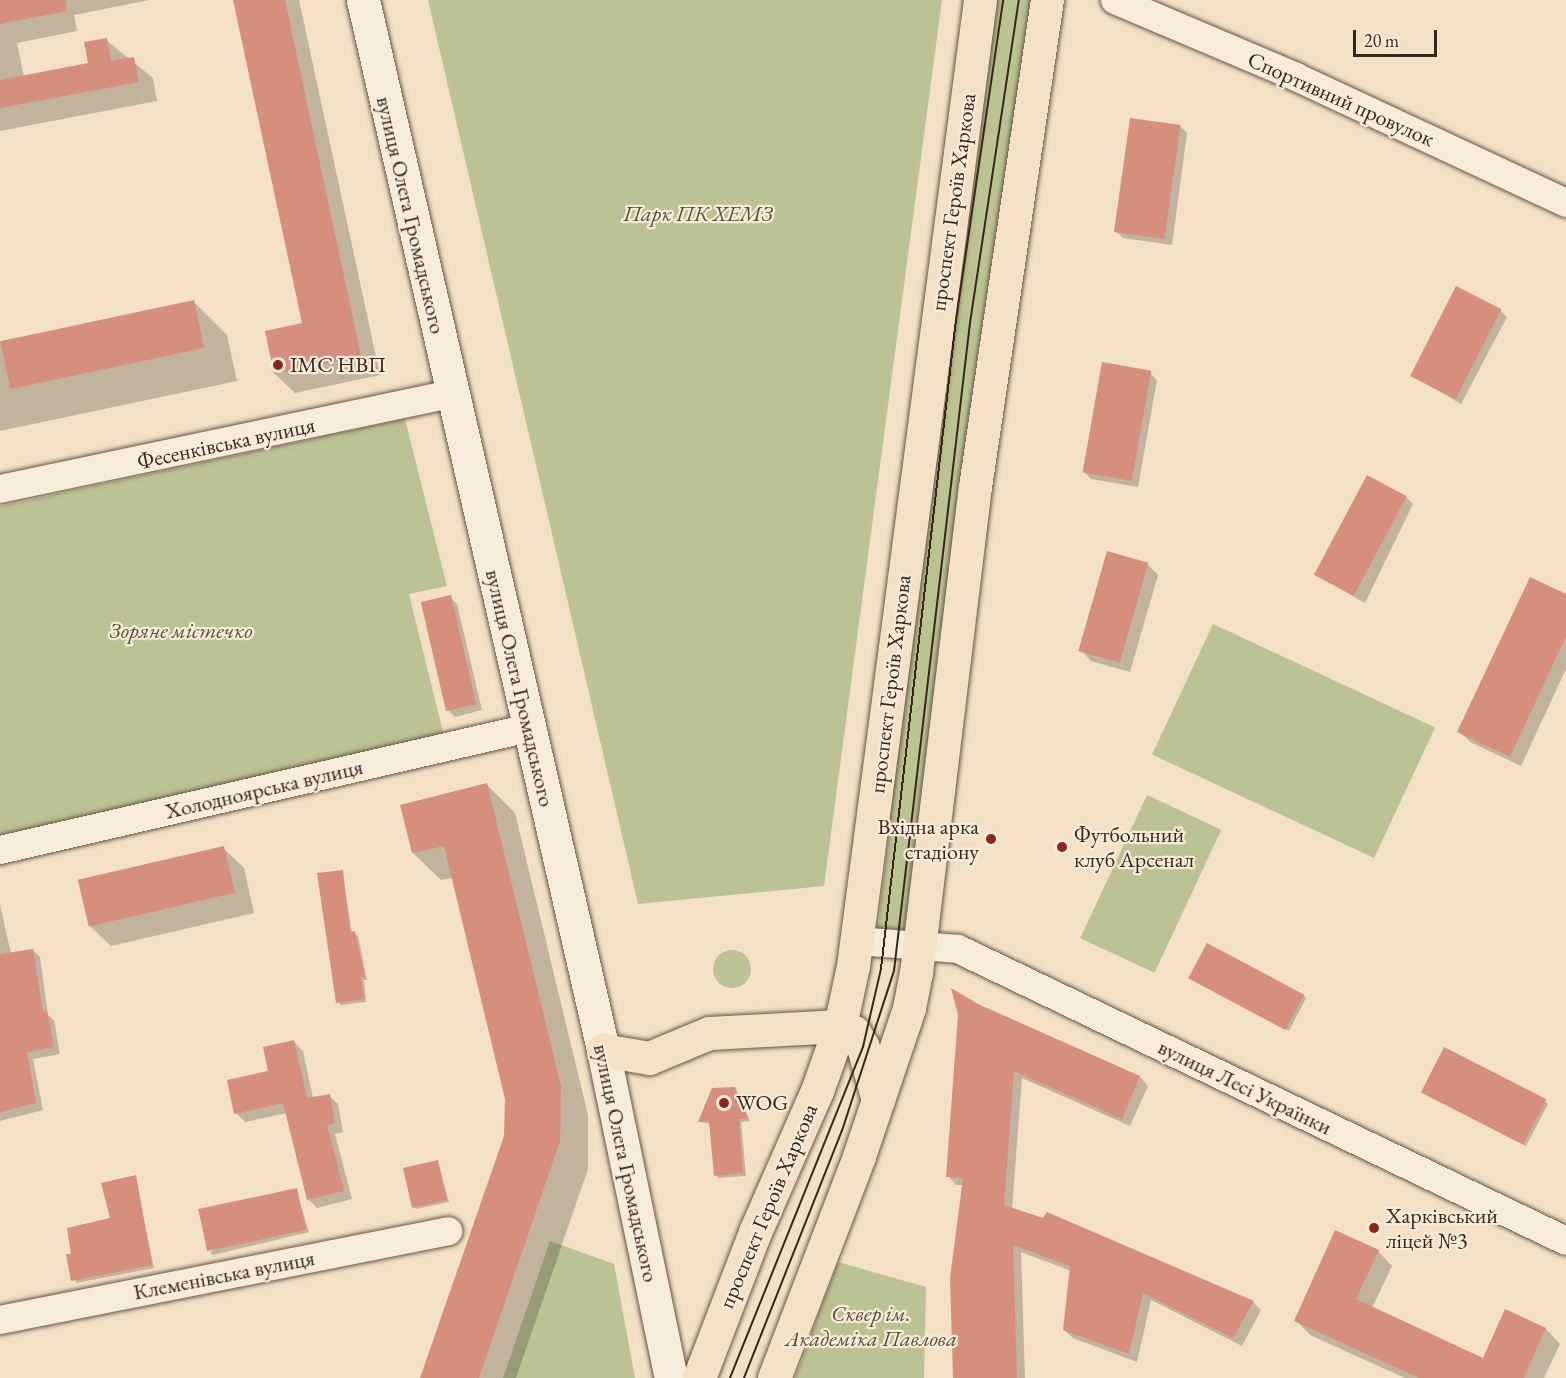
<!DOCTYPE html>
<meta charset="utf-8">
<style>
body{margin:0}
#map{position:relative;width:1566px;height:1378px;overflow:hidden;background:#f3e0c6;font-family:"EB Garamond",serif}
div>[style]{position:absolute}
.green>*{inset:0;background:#bbc294;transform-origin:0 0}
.round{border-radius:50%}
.shadow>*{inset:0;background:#0003}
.building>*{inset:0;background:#d68e7e;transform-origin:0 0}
.roads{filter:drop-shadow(0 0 2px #675446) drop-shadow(0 0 2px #675446)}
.minor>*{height:28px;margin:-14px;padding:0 14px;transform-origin:14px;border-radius:14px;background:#f7ebda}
.secondary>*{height:33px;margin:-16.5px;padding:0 16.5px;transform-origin:16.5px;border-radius:16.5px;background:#f7ebda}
.primary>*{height:33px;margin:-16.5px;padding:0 16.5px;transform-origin:16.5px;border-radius:16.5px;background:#f3e0c6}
.tram>*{height:1.5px;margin:-0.75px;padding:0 0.75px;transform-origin:0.75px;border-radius:0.75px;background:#38261b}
.dots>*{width:16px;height:16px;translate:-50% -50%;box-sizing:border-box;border:3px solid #f7ebda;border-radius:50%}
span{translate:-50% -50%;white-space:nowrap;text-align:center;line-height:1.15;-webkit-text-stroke:4.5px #f7ebda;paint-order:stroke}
.street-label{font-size:22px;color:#38261b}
.park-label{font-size:22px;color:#594d39;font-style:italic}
.poi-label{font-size:22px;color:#38261b}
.left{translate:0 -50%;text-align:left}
.right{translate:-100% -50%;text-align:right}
.scale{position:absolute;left:1353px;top:30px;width:84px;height:27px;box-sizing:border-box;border:3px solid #38261b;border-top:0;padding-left:8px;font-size:18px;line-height:21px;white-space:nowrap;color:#38261b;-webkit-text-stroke:4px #f7ebda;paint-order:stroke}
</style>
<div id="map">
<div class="green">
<div style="clip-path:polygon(428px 0,942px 0,824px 886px,638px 904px)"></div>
<div style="clip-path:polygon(992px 0,1032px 0,979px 346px,907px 931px,878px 928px,925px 517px)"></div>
<div style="clip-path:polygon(405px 419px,447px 586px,409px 594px,444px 736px,0 835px,0 506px)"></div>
<div style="left:1213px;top:624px;width:245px;height:144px;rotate:25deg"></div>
<div style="left:1147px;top:795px;width:82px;height:158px;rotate:25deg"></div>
<div class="round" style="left:713px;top:950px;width:38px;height:38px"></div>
<div style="clip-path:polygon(550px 1241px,614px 1264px,635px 1378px,503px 1378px)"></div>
<div style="clip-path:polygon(838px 1262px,926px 1287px,924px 1378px,795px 1378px)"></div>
</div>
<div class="shadow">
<div style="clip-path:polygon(0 0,149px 0,74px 15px,77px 31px,17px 43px,24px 77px,90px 64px,106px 40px,153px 78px,157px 101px,0 131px)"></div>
<div style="clip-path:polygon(235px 0,299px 0,380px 375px,295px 393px,275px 374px,304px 325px)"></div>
<div style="clip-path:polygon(1180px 126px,1187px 133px,1172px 245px,1123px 238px,1116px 231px)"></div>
<div style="clip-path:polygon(194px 302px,227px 335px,237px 381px,0 431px,0 342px)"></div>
<div style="clip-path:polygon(1500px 310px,1507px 317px,1461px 404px,1411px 375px)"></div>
<div style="clip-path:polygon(1150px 373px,1157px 380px,1138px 487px,1091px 479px,1084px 472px)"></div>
<div style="clip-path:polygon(1406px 497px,1413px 504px,1365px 603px,1318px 576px)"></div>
<div style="clip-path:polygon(1147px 564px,1158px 575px,1130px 672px,1091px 661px,1081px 650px)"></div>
<div style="clip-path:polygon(1566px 596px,1566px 669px,1521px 766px,1470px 742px,1459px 731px)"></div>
<div style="clip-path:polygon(450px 597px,457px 604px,482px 710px,455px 717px,448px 710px)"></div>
<div style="clip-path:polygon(487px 785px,515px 813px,588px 1115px,588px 1169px,516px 1378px,422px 1378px,505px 1136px,507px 1099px,453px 878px,441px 880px,413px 853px)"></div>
<div style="clip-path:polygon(223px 848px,244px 868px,254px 913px,111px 946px,90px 926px)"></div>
<div style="clip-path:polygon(342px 871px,352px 933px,358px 936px,367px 980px,364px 980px,366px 1002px,341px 1005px,338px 1002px)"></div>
<div style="clip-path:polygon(0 904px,11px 954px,33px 950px,40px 957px,48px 1015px,54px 1020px,60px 1054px,33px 1059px,43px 1110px,0 1121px)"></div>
<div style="clip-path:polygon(1190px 979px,1303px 995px,1306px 998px,1289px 1031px)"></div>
<div style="clip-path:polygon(978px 1006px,1140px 1077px,1148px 1086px,1130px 1126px,1022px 1078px,1012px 1209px,1253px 1302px,1261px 1310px,1242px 1346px,1151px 1300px,1137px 1362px,1073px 1338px,1064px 1330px,1071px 1271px,1021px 1252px,1025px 1378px,954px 1378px,963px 1185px,956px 1185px,948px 1176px)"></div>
<div style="clip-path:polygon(294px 1042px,303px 1051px,313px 1098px,329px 1096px,338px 1104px,343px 1132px,335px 1134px,352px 1199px,317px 1208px,308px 1199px,287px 1113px,245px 1122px,236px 1113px)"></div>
<div style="clip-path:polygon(735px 1088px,750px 1121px,741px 1122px,746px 1176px,718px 1178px,711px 1124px,700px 1122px,713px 1090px)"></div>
<div style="clip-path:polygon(1426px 1094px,1545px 1101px,1548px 1104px,1526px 1146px)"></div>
<div style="clip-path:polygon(437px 1161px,449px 1202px,416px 1209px,413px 1206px)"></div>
<div style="clip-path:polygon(135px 1176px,154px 1268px,76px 1283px,73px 1256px,112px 1219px)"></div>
<div style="clip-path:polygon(296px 1190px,309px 1232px,213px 1255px,210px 1252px)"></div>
<div style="clip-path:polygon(1378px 1251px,1392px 1266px,1372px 1308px,1484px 1360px,1506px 1311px,1546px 1329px,1560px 1344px,1544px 1378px,1405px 1378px,1310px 1335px,1296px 1320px)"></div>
</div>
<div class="building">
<div style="clip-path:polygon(0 0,66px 0,67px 11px,0 24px)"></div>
<div style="clip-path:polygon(233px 0,285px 0,361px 356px,274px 374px,265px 331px,302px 323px)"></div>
<div style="clip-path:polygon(107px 38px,111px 61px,134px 57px,139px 82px,0 108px,0 80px,88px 63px,84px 42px)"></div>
<div style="left:1130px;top:118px;width:51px;height:115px;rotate:8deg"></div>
<div style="left:1456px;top:286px;width:51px;height:101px;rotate:27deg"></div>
<div style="left:194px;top:300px;width:49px;height:198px;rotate:78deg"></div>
<div style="left:1102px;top:362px;width:50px;height:112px;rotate:10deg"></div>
<div style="left:1367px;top:475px;width:45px;height:113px;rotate:28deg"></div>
<div style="left:1107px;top:551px;width:43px;height:104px;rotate:16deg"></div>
<div style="clip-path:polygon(1530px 577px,1566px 594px,1566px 636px,1510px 757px,1457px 732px)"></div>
<div style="left:451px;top:595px;width:112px;height:31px;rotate:77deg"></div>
<div style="clip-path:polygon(487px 783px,561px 1086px,560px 1141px,479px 1378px,420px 1378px,504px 1136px,505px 1099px,444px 846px,412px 853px,400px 805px)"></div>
<div style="left:224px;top:846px;width:48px;height:150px;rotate:77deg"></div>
<div style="clip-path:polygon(343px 870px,350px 932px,355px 931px,365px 977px,361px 977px,364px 999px,336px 1003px,317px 873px)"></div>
<div style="left:1207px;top:943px;width:110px;height:40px;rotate:28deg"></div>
<div style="clip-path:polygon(33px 949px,43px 1012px,47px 1011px,54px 1047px,27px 1052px,36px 1103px,0 1112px,0 954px)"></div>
<div style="clip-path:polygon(951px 988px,978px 1004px,1140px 1076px,1122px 1119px,1014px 1071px,1004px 1205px,1043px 1218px,1047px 1212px,1254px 1301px,1233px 1338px,1143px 1293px,1129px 1354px,1063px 1330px,1070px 1266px,1013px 1245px,1017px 1378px,953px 1378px,950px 1278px,963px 1178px,946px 1177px,958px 1015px)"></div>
<div style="clip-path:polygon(294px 1040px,307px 1098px,330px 1094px,335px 1123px,327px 1125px,344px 1191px,307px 1200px,283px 1103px,234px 1114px,227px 1080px,268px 1071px,263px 1047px)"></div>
<div style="left:1444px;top:1047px;width:115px;height:51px;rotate:27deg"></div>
<div style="clip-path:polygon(735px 1087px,748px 1118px,739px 1119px,743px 1173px,714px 1176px,709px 1121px,698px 1122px,712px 1088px)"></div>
<div style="left:438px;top:1160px;width:41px;height:36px;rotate:77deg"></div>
<div style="clip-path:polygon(136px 1175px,152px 1265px,71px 1281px,66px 1254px,71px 1254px,67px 1228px,110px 1218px,101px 1183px)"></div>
<div style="left:297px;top:1188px;width:43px;height:101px;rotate:78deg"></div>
<div style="clip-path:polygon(1335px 1230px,1379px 1250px,1356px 1299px,1483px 1358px,1505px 1309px,1546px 1328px,1524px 1377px,1528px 1378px,1419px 1378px,1294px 1321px)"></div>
</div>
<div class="roads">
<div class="minor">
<div style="left:1115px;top:0;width:197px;rotate:23deg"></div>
<div style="left:1296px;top:77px;width:298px;rotate:25deg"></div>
<div style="left:0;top:489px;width:462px;rotate:-11.9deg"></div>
<div style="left:0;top:850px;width:543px;rotate:-12.99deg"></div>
<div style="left:857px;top:941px;width:101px;rotate:4.5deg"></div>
<div style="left:958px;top:949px;width:674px;rotate:25.65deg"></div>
<div style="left:0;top:1320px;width:457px;rotate:-11.2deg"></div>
</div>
<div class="secondary">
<div style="left:363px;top:0;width:1077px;rotate:77.12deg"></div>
<div style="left:603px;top:1050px;width:335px;rotate:78.3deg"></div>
</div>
<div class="primary">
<div style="left:603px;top:1050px;width:47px;rotate:9.9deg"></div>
<div style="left:649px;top:1058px;width:65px;rotate:-22.6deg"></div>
<div style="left:709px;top:1033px;width:131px;rotate:-3.1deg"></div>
<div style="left:840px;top:1026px;width:15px;rotate:23deg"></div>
<div style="left:854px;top:1032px;width:17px;rotate:59deg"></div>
<div style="left:863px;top:1047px;width:55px;rotate:74.2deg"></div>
<div style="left:699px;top:1378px;width:156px;rotate:-69deg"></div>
<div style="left:755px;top:1232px;width:154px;rotate:-66.3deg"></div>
<div style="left:817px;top:1091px;width:69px;rotate:-70.5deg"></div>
<div style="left:840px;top:1026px;width:61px;rotate:-77.8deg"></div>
<div style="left:853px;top:966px;width:974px;rotate:-82.51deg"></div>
<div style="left:774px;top:1378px;width:238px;rotate:-69deg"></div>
<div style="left:859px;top:1156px;width:156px;rotate:-71.3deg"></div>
<div style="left:909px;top:1008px;width:36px;rotate:-79deg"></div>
<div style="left:916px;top:973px;width:490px;rotate:-83.1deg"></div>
<div style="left:975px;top:487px;width:492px;rotate:-81.6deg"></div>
</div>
</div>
<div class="tram">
<div style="left:730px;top:1378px;width:357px;rotate:-68.1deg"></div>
<div style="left:863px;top:1047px;width:80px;rotate:-77deg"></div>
<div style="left:881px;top:969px;width:653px;rotate:-83.41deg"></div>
<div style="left:956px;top:320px;width:323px;rotate:-81.6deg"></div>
<div style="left:744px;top:1378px;width:266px;rotate:-68.4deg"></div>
<div style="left:842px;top:1131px;width:168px;rotate:-72deg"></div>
<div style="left:894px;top:971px;width:652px;rotate:-83.31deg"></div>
<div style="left:970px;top:323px;width:327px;rotate:-81.4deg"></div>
</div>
<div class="dots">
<div style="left:278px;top:365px;background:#8f2418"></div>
<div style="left:991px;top:839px;background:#8f2418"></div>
<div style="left:1062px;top:847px;background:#8f2418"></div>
<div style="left:724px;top:1103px;background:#8f2418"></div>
<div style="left:1374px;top:1228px;background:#8f2418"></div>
</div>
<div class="street-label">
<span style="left:1341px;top:99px;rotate:24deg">Спортивний провулок</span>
<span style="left:953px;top:202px;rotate:-82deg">проспект Героїв Харкова</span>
<span style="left:411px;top:215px;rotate:77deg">вулиця Олега Громадського</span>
<span style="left:226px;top:443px;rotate:-12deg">Фесенківська вулиця</span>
<span style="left:890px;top:684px;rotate:-83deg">проспект Героїв Харкова</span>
<span style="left:520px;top:688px;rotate:77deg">вулиця Олега Громадського</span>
<span style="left:264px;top:789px;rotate:-13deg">Холодноярська вулиця</span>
<span style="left:1245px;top:1087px;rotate:26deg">вулиця Лесі Українки</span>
<span style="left:626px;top:1163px;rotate:78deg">вулиця Олега Громадського</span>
<span style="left:768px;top:1206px;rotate:-67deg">проспект Героїв Харкова</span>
<span style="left:224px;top:1275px;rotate:-11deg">Клеменівська вулиця</span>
</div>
<div class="park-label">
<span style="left:698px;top:214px">Парк ПК ХЕМЗ</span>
<span style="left:181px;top:631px">Зоряне містечко</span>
<span style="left:871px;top:1326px">Сквер ім.<br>Академіка Павлова</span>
</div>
<div class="poi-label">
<span class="left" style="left:290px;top:365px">ІМС НВП</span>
<span class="right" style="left:979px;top:839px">Вхідна арка<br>стадіону</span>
<span class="left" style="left:1074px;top:847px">Футбольний<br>клуб Арсенал</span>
<span class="left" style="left:736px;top:1103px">WOG</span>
<span class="left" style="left:1386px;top:1228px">Харківський<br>ліцей №3</span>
</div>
<div class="scale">20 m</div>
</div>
